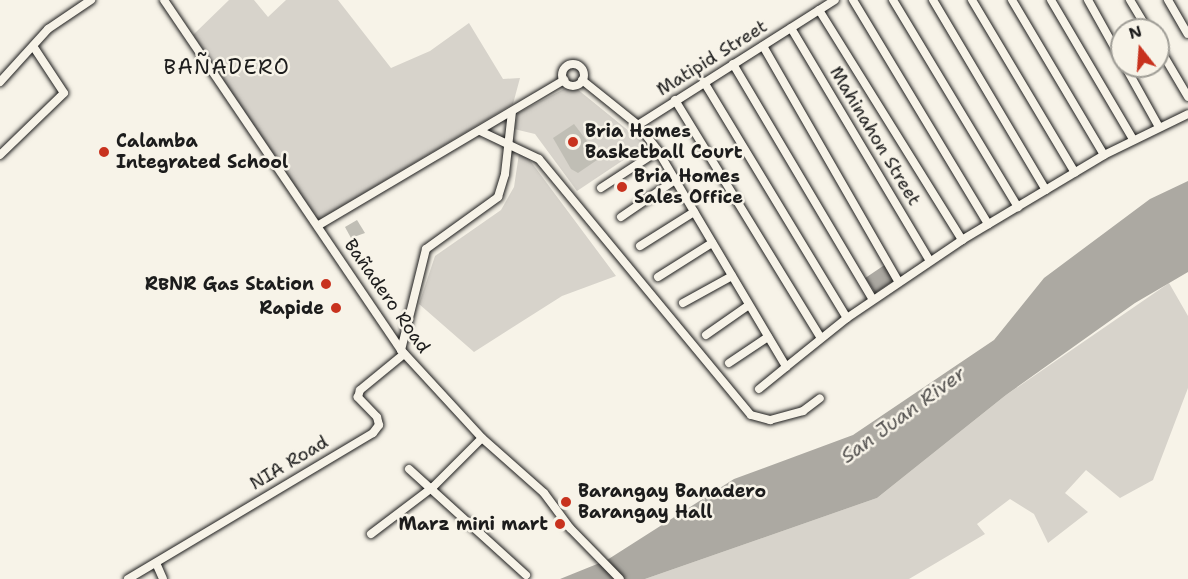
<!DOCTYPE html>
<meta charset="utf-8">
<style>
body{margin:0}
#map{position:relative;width:1188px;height:579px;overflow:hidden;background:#f7f3e8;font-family:"Shantell Sans",sans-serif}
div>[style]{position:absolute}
.green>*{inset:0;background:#d7d3cb}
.water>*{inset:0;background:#aca9a2;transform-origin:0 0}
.building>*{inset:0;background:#c0beb5}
.roads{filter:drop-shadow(0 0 2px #1c1c1c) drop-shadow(0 0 2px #1c1c1c)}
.minor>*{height:8px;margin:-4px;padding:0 4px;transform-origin:4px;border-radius:4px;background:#f7f3e8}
.minor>.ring{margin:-4px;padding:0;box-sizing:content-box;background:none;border:8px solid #f7f3e8;border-radius:50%}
.dots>*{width:16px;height:16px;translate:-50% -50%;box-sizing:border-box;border:3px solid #f7f3e8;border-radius:50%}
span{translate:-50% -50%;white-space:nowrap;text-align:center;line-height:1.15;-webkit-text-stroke:5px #f7f3e8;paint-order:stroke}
.street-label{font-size:18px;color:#1c1c1c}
.poi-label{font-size:18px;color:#1c1c1c;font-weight:700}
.left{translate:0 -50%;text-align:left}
.right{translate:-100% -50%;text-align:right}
.water-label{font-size:20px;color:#565452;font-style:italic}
.quarter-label{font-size:21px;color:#1c1c1c;letter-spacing:1.5px}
.north{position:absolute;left:1110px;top:18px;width:60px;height:60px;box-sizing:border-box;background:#f7f3e8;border:2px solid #9f9d96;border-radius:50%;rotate:343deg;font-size:16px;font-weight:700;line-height:24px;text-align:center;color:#1c1c1c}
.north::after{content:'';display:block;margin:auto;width:21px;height:27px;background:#c8321e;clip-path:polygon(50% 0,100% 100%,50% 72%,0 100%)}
</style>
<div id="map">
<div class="green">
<div style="clip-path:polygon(229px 0,254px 0,268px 17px,286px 0,338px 0,391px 68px,430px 51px,469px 23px,503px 79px,520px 78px,513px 104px,317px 221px,193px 35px)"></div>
<div style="clip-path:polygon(576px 88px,646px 145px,577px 191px,535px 134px,514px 129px,518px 113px,564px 89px)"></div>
<div style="clip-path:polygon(520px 147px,616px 276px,562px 296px,474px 352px,419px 304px,435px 256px,501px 210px,514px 187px)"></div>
<div style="clip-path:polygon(1169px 283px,1188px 316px,1188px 388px,1153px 480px,1120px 498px,1086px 470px,1065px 493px,1088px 512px,1048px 543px,1034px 514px,1010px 499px,977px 524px,985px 534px,909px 579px,645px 579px,877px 498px,1006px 395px)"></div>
</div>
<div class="water">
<div style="clip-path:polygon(1188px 181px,1188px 272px,1135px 303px,1006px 395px,877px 498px,645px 579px,560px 579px,607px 560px,734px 479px,853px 435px,994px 340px,1044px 278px,1150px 199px)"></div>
<div style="left:886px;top:264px;width:18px;height:25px;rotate:56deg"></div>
</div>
<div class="building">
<div style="clip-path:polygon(574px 124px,600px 158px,578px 173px,571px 169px,553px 138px)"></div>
<div style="clip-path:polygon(357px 220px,365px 233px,351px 238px,345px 227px)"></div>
</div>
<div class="roads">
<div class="minor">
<div style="left:164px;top:0;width:423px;rotate:55.9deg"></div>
<div style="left:401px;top:350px;width:120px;rotate:47.4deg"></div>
<div style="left:482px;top:438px;width:83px;rotate:41.6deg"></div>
<div style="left:544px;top:493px;width:44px;rotate:53.4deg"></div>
<div style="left:570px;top:528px;width:71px;rotate:45.6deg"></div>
<div style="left:853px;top:0;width:262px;rotate:58.9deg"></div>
<div style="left:893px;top:0;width:242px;rotate:58.9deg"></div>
<div style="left:933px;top:0;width:221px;rotate:59.3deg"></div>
<div style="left:972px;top:0;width:201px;rotate:59.2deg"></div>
<div style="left:1012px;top:0;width:180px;rotate:59.3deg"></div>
<div style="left:1051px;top:0;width:161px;rotate:59.5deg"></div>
<div style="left:1088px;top:0;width:70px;rotate:60.9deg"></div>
<div style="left:1130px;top:0;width:35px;rotate:59deg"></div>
<div style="left:1168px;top:0;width:39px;rotate:60deg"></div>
<div style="left:819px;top:10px;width:271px;rotate:58.1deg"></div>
<div style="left:791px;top:28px;width:271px;rotate:59.2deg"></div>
<div style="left:763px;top:46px;width:271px;rotate:60.1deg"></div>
<div style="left:1158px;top:46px;width:59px;rotate:59.5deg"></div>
<div style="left:733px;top:64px;width:274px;rotate:59.3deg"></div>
<div class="ring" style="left:562px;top:64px;width:14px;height:14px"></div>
<div style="left:1125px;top:66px;width:70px;rotate:60.9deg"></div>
<div style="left:582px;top:80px;width:72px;rotate:38.8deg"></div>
<div style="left:638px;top:125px;width:33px;rotate:52deg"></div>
<div style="left:658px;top:151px;width:251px;rotate:59.3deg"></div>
<div style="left:786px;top:367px;width:78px;rotate:-38.8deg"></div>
<div style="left:847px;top:318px;width:139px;rotate:-34.1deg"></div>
<div style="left:962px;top:240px;width:165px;rotate:-30.9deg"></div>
<div style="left:1104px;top:155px;width:93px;rotate:-26deg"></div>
<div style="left:0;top:82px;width:72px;rotate:-47.8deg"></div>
<div style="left:48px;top:29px;width:52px;rotate:-34deg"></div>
<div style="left:704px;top:82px;width:276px;rotate:58.8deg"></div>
<div style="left:675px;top:100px;width:279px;rotate:58.5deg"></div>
<div style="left:638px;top:125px;width:233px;rotate:-32.4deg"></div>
<div style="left:480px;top:131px;width:65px;rotate:25.4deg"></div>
<div style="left:539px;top:159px;width:332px;rotate:50.4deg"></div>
<div style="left:751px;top:415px;width:20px;rotate:15deg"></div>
<div style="left:770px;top:420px;width:34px;rotate:-15deg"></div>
<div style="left:803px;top:411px;width:21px;rotate:-37deg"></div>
<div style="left:0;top:155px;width:89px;rotate:-44.1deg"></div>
<div style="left:64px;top:93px;width:53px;rotate:-123.4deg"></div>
<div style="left:601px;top:188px;width:68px;rotate:-33deg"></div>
<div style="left:621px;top:217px;width:65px;rotate:-34.4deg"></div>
<div style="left:319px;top:225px;width:285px;rotate:-30.6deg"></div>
<div style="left:640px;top:246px;width:64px;rotate:-32.2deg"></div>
<div style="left:658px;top:277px;width:64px;rotate:-32.2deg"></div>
<div style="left:683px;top:303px;width:56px;rotate:-28.9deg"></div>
<div style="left:706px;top:335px;width:52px;rotate:-34.9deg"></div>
<div style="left:401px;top:350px;width:104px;rotate:-76.1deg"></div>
<div style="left:426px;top:249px;width:89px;rotate:-35.8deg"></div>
<div style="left:498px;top:197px;width:24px;rotate:-73deg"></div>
<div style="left:505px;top:174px;width:62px;rotate:-83.6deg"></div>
<div style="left:729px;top:363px;width:47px;rotate:-33.7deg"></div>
<div style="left:759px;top:389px;width:35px;rotate:-39deg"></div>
<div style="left:409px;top:469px;width:158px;rotate:42.2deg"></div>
<div style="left:371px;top:534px;width:78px;rotate:-37.2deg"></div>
<div style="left:433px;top:487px;width:69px;rotate:-45deg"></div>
<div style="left:156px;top:563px;width:17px;rotate:66deg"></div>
<div style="left:128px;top:579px;width:285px;rotate:-30.8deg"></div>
<div style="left:373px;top:433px;width:10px;rotate:-53deg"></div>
<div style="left:379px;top:425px;width:8px;rotate:-104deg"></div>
<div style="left:377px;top:417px;width:28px;rotate:-134deg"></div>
<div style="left:358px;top:397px;width:7px;rotate:-74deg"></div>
<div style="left:360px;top:390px;width:57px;rotate:-39.3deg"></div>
</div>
</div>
<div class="dots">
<div style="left:573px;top:142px;background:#c8321e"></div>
<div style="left:104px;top:152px;background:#c8321e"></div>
<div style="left:622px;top:187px;background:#c8321e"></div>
<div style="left:326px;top:284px;background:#c8321e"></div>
<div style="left:336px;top:308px;background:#c8321e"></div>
<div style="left:566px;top:502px;background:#c8321e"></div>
<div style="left:560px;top:524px;background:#c8321e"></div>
</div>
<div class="street-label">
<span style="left:712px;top:58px;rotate:-32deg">Matipid Street</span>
<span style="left:875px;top:136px;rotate:59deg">Mahinahon Street</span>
<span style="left:387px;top:296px;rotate:55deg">Bañadero Road</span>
<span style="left:289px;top:463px;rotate:-31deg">NIA Road</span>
</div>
<div class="poi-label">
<span class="left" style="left:585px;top:142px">Bria Homes<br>Basketball Court</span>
<span class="left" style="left:116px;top:152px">Calamba<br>Integrated School</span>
<span class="left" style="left:634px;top:187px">Bria Homes<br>Sales Office</span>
<span class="right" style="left:314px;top:284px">RBNR Gas Station</span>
<span class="right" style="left:324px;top:308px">Rapide</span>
<span class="left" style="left:578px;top:502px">Barangay Banadero<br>Barangay Hall</span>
<span class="right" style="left:548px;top:524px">Marz mini mart</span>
</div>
<div class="water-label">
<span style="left:903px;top:415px;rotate:-36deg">San Juan River</span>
</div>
<div class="quarter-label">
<span style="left:227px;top:67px">BAÑADERO</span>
</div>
<div class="north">N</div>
</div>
